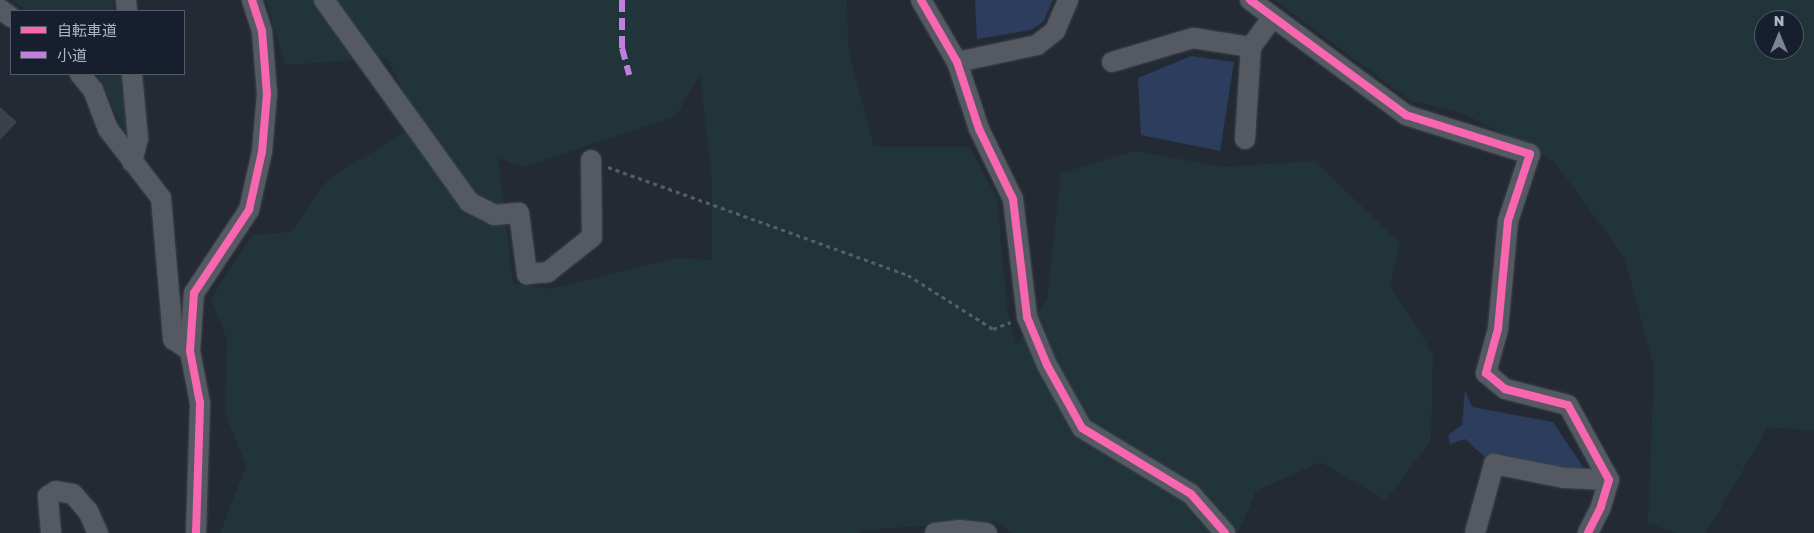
<!DOCTYPE html>
<meta charset="utf-8">
<style>
body{margin:0}
#map{position:relative;width:1814px;height:533px;overflow:hidden;background:#242a34;font-family:"Golos Text","Noto Sans JP",sans-serif}
div>[style]{position:absolute}
.green>*{inset:0;background:#21343a}
.water>*{inset:0;background:#2d3d5d}
.building>*{inset:0;background:#3c404a}
.path>*{height:3px;margin-top:-1.5px;transform-origin:0;background:repeating-linear-gradient(90deg,#575d66 0 4px,transparent 0 8px)}
.roads{filter:drop-shadow(0 0 1px #40454d) drop-shadow(0 0 1px #40454d)}
.minor>*{height:20px;margin:-10px;padding:0 10px;transform-origin:10px;border-radius:10px;background:#545962}
.quiet>*{height:6px;margin-top:-3px;transform-origin:0;background:repeating-linear-gradient(90deg,#c07fdc 0 12px,transparent 0 18px)}
.cycleway>*{height:8px;margin:-4px;padding:0 4px;transform-origin:4px;border-radius:4px;background:#f766af}
span{translate:-50% -50%;white-space:nowrap;text-align:center;line-height:1.15;-webkit-text-stroke:4px #171f2e;paint-order:stroke}
.legend{position:absolute;left:10px;top:10px;width:175px;height:65px;box-sizing:border-box;background:#171f2e;border:1px solid #535b6b;margin:0;padding:6px 9px;list-style:none;font-size:15px;color:#acb5c7}
.legend li{display:flex;align-items:center;gap:10px;height:25px}
.legend b{width:25px;border:1px solid #535b6b}
.north{position:absolute;left:1754px;top:10px;width:50px;height:50px;box-sizing:border-box;background:#171f2e;border:1px solid #535b6b;border-radius:50%;rotate:0deg;font-size:14px;font-weight:700;line-height:20px;text-align:center;color:#acb5c7}
.north::after{content:'';display:block;margin:auto;width:18px;height:22px;background:#7c8494;clip-path:polygon(50% 0,100% 100%,50% 72%,0 100%)}
</style>
<div id="map">
<div class="green">
<div style="clip-path:polygon(11px 0,113px 0,114px 11px,28px 11px)"></div>
<div style="clip-path:polygon(evenodd,266px 0,847px 0,848px 49px,874px 147px,969px 147px,997px 197px,1007px 308px,1016px 346px,1047px 299px,1061px 173px,1135px 151px,1224px 167px,1315px 161px,1400px 243px,1390px 285px,1433px 354px,1431px 440px,1386px 500px,1320px 462px,1256px 491px,1238px 533px,1012px 533px,993px 521px,861px 530px,859px 533px,220px 533px,246px 466px,225px 413px,227px 339px,211px 299px,252px 235px,291px 232px,328px 180px,419px 122px,387px 58px,285px 65px,266px 0,700px 74px,712px 181px,712px 260px,675px 258px,551px 289px,513px 283px,498px 158px,523px 167px,676px 116px,700px 74px)"></div>
<div style="clip-path:polygon(evenodd,1274px 0,1814px 0,1814px 431px,1768px 427px,1706px 533px,1678px 533px,1648px 523px,1654px 367px,1624px 257px,1554px 161px,1463px 113px,1411px 101px,1274px 0,1764px 20px,1794px 20px,1794px 50px,1764px 50px,1764px 20px)"></div>
<div style="clip-path:polygon(96px 74px,121px 74px,128px 139px,98px 76px)"></div>
</div>
<div class="water">
<div style="clip-path:polygon(975px 0,1053px 0,1043px 22px,1031px 30px,977px 39px)"></div>
<div style="clip-path:polygon(1191px 56px,1234px 62px,1220px 151px,1141px 135px,1138px 78px)"></div>
<div style="clip-path:polygon(1465px 390px,1472px 407px,1553px 422px,1587px 473px,1495px 453px,1486px 458px,1465px 439px,1450px 444px,1448px 435px,1462px 425px)"></div>
</div>
<div class="building">
<div style="clip-path:polygon(0 107px,17px 122px,0 140px)"></div>
</div>
<div class="path">
<div style="left:608px;top:167px;width:319px;rotate:19.8deg"></div>
<div style="left:908px;top:275px;width:101px;rotate:32.4deg"></div>
<div style="left:993px;top:329px;width:19px;rotate:-21deg"></div>
</div>
<div class="roads">
<div class="minor">
<div style="left:126px;top:0;width:11px;rotate:85deg"></div>
<div style="left:324px;top:0;width:249px;rotate:54.3deg"></div>
<div style="left:469px;top:202px;width:28px;rotate:27deg"></div>
<div style="left:494px;top:215px;width:25px;rotate:-5deg"></div>
<div style="left:519px;top:213px;width:62px;rotate:82.5deg"></div>
<div style="left:527px;top:274px;width:21px;rotate:-5deg"></div>
<div style="left:548px;top:272px;width:56px;rotate:-38.5deg"></div>
<div style="left:592px;top:237px;width:77px;rotate:-90.7deg"></div>
<div style="left:921px;top:0;width:72px;rotate:59.9deg"></div>
<div style="left:957px;top:62px;width:71px;rotate:71.8deg"></div>
<div style="left:979px;top:129px;width:78px;rotate:64.1deg"></div>
<div style="left:1013px;top:199px;width:119px;rotate:83.2deg"></div>
<div style="left:1027px;top:317px;width:52px;rotate:67.4deg"></div>
<div style="left:1047px;top:365px;width:72px;rotate:60.9deg"></div>
<div style="left:1082px;top:428px;width:127px;rotate:31.2deg"></div>
<div style="left:1191px;top:494px;width:52px;rotate:48.9deg"></div>
<div style="left:1250px;top:0;width:194px;rotate:36.4deg"></div>
<div style="left:1406px;top:115px;width:130px;rotate:17.5deg"></div>
<div style="left:1530px;top:154px;width:71px;rotate:108.2deg"></div>
<div style="left:1508px;top:221px;width:108px;rotate:95.3deg"></div>
<div style="left:1498px;top:329px;width:46px;rotate:105.3deg"></div>
<div style="left:1486px;top:373px;width:25px;rotate:40deg"></div>
<div style="left:1505px;top:389px;width:65px;rotate:14.3deg"></div>
<div style="left:1568px;top:405px;width:85px;rotate:61.3deg"></div>
<div style="left:1609px;top:480px;width:28px;rotate:107deg"></div>
<div style="left:1601px;top:507px;width:29px;rotate:117deg"></div>
<div style="left:0;top:9px;width:14px;rotate:36deg"></div>
<div style="left:957px;top:62px;width:82px;rotate:-12deg"></div>
<div style="left:1037px;top:45px;width:23px;rotate:-38deg"></div>
<div style="left:1055px;top:31px;width:34px;rotate:-67deg"></div>
<div style="left:1112px;top:62px;width:84px;rotate:-16.5deg"></div>
<div style="left:1193px;top:38px;width:59px;rotate:8.8deg"></div>
<div style="left:80px;top:74px;width:21px;rotate:51deg"></div>
<div style="left:93px;top:90px;width:42px;rotate:69deg"></div>
<div style="left:108px;top:129px;width:87px;rotate:52.5deg"></div>
<div style="left:161px;top:198px;width:142px;rotate:85.1deg"></div>
<div style="left:173px;top:339px;width:21px;rotate:35deg"></div>
<div style="left:1245px;top:139px;width:92px;rotate:-86.3deg"></div>
<div style="left:1251px;top:47px;width:37px;rotate:-54deg"></div>
<div style="left:132px;top:162px;width:25px;rotate:-76deg"></div>
<div style="left:138px;top:138px;width:64px;rotate:-95.4deg"></div>
<div style="left:51px;top:533px;width:37px;rotate:-95deg"></div>
<div style="left:48px;top:496px;width:9px;rotate:-32deg"></div>
<div style="left:56px;top:491px;width:17px;rotate:10deg"></div>
<div style="left:73px;top:494px;width:23px;rotate:49deg"></div>
<div style="left:88px;top:511px;width:24px;rotate:66deg"></div>
<div style="left:196px;top:533px;width:130px;rotate:-88.2deg"></div>
<div style="left:200px;top:403px;width:53px;rotate:-100.9deg"></div>
<div style="left:190px;top:351px;width:58px;rotate:-86.1deg"></div>
<div style="left:194px;top:293px;width:100px;rotate:-56.5deg"></div>
<div style="left:249px;top:210px;width:59px;rotate:-77.4deg"></div>
<div style="left:262px;top:152px;width:58px;rotate:-85.1deg"></div>
<div style="left:267px;top:94px;width:63px;rotate:-94.5deg"></div>
<div style="left:262px;top:31px;width:33px;rotate:-108deg"></div>
<div style="left:935px;top:533px;width:24px;rotate:-7deg"></div>
<div style="left:959px;top:530px;width:28px;rotate:6deg"></div>
<div style="left:1475px;top:533px;width:72px;rotate:-74.6deg"></div>
<div style="left:1494px;top:464px;width:71px;rotate:11.3deg"></div>
<div style="left:1564px;top:478px;width:45px;rotate:2.5deg"></div>
</div>
</div>
<div class="quiet">
<div style="left:622px;top:0;width:48px;rotate:90deg"></div>
<div style="left:622px;top:48px;width:28px;rotate:75deg"></div>
</div>
<div class="cycleway">
<div style="left:921px;top:0;width:72px;rotate:59.9deg"></div>
<div style="left:957px;top:62px;width:71px;rotate:71.8deg"></div>
<div style="left:979px;top:129px;width:78px;rotate:64.1deg"></div>
<div style="left:1013px;top:199px;width:119px;rotate:83.2deg"></div>
<div style="left:1027px;top:317px;width:52px;rotate:67.4deg"></div>
<div style="left:1047px;top:365px;width:72px;rotate:60.9deg"></div>
<div style="left:1082px;top:428px;width:127px;rotate:31.2deg"></div>
<div style="left:1191px;top:494px;width:52px;rotate:48.9deg"></div>
<div style="left:1250px;top:0;width:194px;rotate:36.4deg"></div>
<div style="left:1406px;top:115px;width:130px;rotate:17.5deg"></div>
<div style="left:1530px;top:154px;width:71px;rotate:108.2deg"></div>
<div style="left:1508px;top:221px;width:108px;rotate:95.3deg"></div>
<div style="left:1498px;top:329px;width:46px;rotate:105.3deg"></div>
<div style="left:1486px;top:373px;width:25px;rotate:40deg"></div>
<div style="left:1505px;top:389px;width:65px;rotate:14.3deg"></div>
<div style="left:1568px;top:405px;width:85px;rotate:61.3deg"></div>
<div style="left:1609px;top:480px;width:28px;rotate:107deg"></div>
<div style="left:1601px;top:507px;width:29px;rotate:117deg"></div>
<div style="left:196px;top:533px;width:130px;rotate:-88.2deg"></div>
<div style="left:200px;top:403px;width:53px;rotate:-100.9deg"></div>
<div style="left:190px;top:351px;width:58px;rotate:-86.1deg"></div>
<div style="left:194px;top:293px;width:100px;rotate:-56.5deg"></div>
<div style="left:249px;top:210px;width:59px;rotate:-77.4deg"></div>
<div style="left:262px;top:152px;width:58px;rotate:-85.1deg"></div>
<div style="left:267px;top:94px;width:63px;rotate:-94.5deg"></div>
<div style="left:262px;top:31px;width:33px;rotate:-108deg"></div>
</div>
<ul class="legend">
<li><b style="height:6px;background:#f766af"></b>自転車道</li>
<li><b style="height:6px;background:#c07fdc"></b>小道</li>
</ul>
<div class="north">N</div>
</div>
